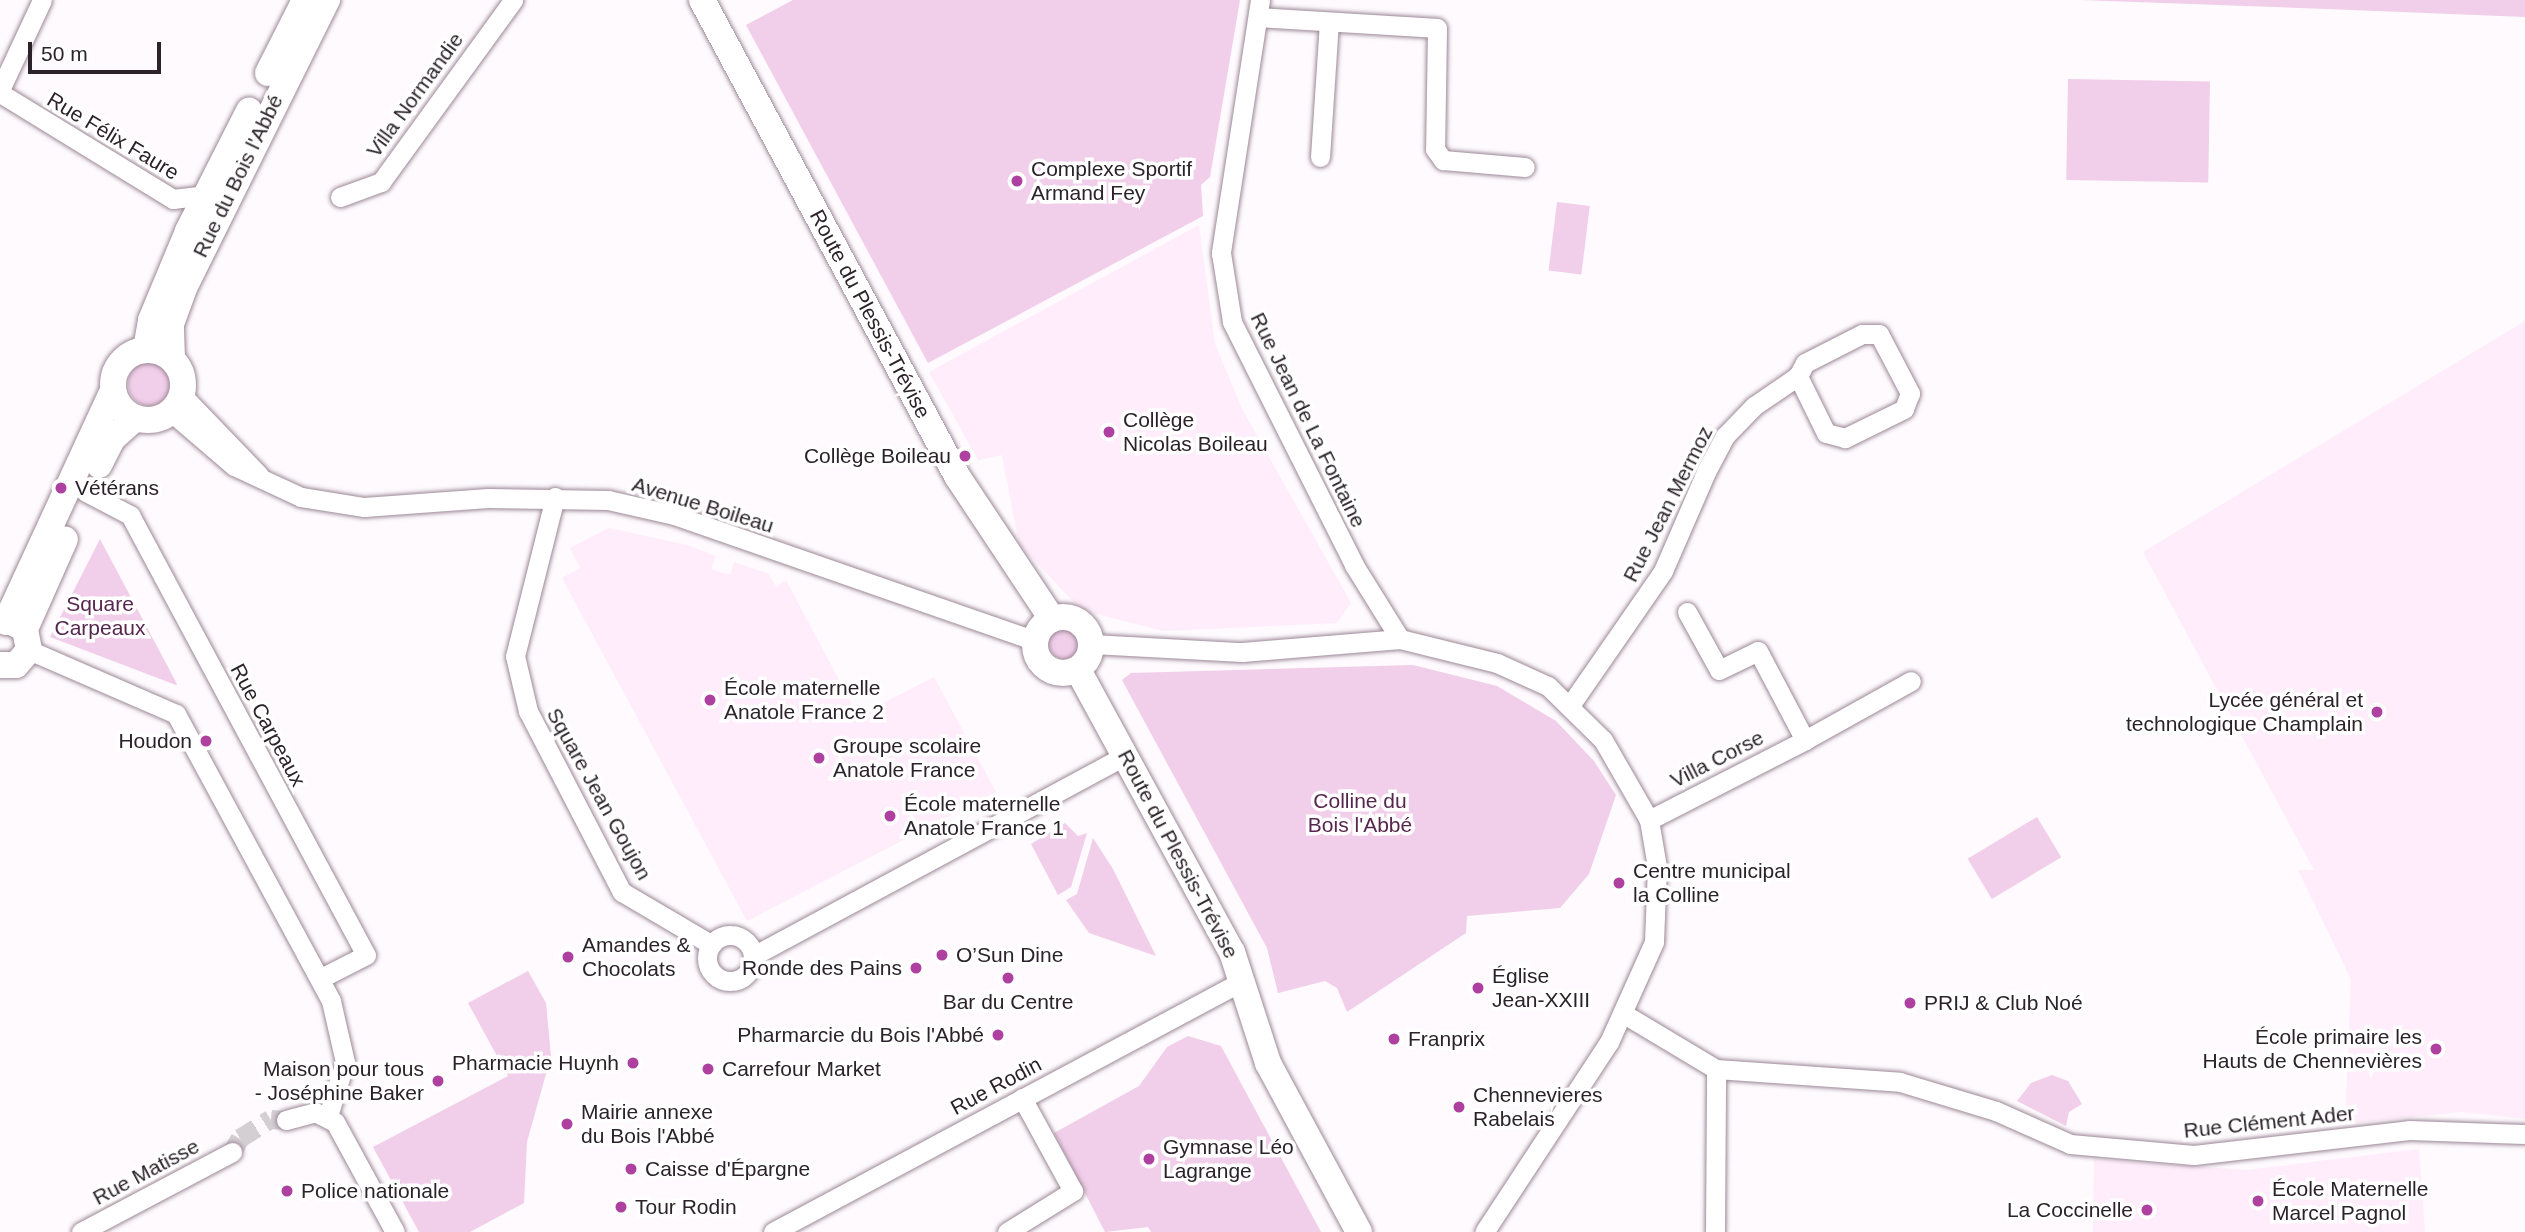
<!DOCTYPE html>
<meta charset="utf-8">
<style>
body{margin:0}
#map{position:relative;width:2525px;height:1232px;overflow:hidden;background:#fefafd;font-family:Arial,sans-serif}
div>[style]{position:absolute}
.built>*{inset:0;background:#ffedfb}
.green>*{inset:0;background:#f1cee9;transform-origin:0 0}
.round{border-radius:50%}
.minor-tunnel>*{height:19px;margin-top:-9.5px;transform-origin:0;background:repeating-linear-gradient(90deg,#d4cfd3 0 19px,transparent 0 29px)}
.roads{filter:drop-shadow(0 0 2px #9c8897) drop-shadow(0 0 2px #9c8897)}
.minor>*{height:19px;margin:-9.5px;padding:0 9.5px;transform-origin:9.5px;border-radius:9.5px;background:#fff}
.minor>.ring{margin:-9.5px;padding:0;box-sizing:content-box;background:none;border:19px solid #fff;border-radius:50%}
.secondary>*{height:26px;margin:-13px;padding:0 13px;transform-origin:13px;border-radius:13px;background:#fff}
.secondary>.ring{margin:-13px;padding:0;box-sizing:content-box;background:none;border:26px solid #fff;border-radius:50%}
.dots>*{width:19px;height:19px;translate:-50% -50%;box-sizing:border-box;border:4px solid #fff;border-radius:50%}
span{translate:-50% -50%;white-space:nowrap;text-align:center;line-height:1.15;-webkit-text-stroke:7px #fff;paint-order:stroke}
.street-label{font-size:21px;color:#2b2329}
.poi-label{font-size:21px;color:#2b2329}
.left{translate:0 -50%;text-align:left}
.right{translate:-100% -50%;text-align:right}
.park-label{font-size:21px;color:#57264f}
.scale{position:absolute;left:28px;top:42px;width:133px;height:32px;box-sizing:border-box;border:4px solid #2b2329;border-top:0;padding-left:9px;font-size:21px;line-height:24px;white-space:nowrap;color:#2b2329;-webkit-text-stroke:5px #fff;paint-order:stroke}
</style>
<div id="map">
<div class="built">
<div style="clip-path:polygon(1199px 225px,1215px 344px,1242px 409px,1351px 603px,1337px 623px,1163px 631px,1081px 610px,1019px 544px,1002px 455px,978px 460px,929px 372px)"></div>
<div style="clip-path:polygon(2525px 321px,2525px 1119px,2462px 1112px,2345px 1124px,2351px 979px,2298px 870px,2314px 870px,2143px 552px)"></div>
<div style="clip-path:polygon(609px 528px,687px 545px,716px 556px,711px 569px,730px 575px,734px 562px,769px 574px,776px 587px,786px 580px,858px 716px,934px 677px,996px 792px,747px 921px,562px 578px,580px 568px,570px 548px)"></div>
<div style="clip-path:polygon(2419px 1149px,2425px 1232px,2093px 1232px,2094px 1159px,2247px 1170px)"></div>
</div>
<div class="green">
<div style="clip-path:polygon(793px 0,1240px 0,1210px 177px,1201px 185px,1203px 216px,928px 363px,746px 25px)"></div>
<div style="clip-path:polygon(2080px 0,2525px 0,2525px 17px,2327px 9px)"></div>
<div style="left:2068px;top:79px;width:142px;height:101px;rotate:1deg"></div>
<div style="left:1557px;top:202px;width:33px;height:69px;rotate:7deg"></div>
<div class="round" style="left:128px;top:362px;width:44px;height:44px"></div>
<div style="clip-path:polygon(100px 539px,177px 684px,176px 685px,50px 637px)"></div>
<div class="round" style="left:1049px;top:629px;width:30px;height:30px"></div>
<div style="clip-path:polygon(1413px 665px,1497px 686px,1556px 721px,1594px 761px,1616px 795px,1589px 874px,1560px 908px,1467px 916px,1466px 933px,1347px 1012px,1337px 988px,1325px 981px,1278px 993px,1267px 948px,1122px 680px,1131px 673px)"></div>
<div style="left:2037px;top:817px;width:47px;height:81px;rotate:59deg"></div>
<div style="clip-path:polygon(1065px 823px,1078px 836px,1087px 833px,1071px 887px,1058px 895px,1031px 844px)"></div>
<div style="clip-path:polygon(1093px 838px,1113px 869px,1156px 956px,1089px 933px,1066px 900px,1077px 894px)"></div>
<div style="clip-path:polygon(528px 971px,546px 1003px,551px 1056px,527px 1142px,524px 1203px,470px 1232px,419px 1232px,373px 1147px,508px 1076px,468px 1003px)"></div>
<div style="clip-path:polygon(1188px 1036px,1221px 1046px,1321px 1232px,1151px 1232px,1148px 1227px,1105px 1232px,1054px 1133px,1139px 1086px,1167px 1047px)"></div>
<div style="clip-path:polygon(2052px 1075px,2068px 1081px,2082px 1104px,2069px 1112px,2066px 1126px,2017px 1101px,2031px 1083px)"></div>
</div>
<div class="minor-tunnel">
<div style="left:232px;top:1152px;width:16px;rotate:-60deg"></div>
<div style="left:240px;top:1138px;width:36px;rotate:-32deg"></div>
<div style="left:271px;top:1119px;width:15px;rotate:4deg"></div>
</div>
<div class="roads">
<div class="minor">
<div style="left:1260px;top:0;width:256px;rotate:98.8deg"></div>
<div style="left:1221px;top:253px;width:70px;rotate:80.9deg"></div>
<div style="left:1232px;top:322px;width:272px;rotate:63.3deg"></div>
<div style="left:1354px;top:565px;width:87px;rotate:58.1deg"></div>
<div style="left:1258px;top:17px;width:179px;rotate:3.5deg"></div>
<div style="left:1437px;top:28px;width:121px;rotate:90.9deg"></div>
<div style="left:1435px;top:149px;width:14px;rotate:54deg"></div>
<div style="left:1443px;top:160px;width:82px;rotate:4.9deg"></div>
<div style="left:0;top:90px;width:99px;rotate:-65deg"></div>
<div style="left:0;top:93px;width:203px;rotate:31.5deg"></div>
<div style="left:173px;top:199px;width:34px;rotate:-7deg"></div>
<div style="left:1320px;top:157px;width:134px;rotate:-86.2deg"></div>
<div style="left:340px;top:197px;width:44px;rotate:-20.1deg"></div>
<div style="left:381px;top:182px;width:225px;rotate:-54deg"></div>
<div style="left:182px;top:395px;width:111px;rotate:46.1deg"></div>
<div style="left:171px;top:412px;width:83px;rotate:40.6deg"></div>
<div style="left:234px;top:466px;width:74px;rotate:24.8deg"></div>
<div style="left:301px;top:497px;width:64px;rotate:9deg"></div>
<div style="left:364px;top:507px;width:124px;rotate:-4.2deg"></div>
<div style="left:488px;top:498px;width:120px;rotate:1deg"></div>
<div style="left:608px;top:500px;width:68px;rotate:12.8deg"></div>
<div style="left:674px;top:515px;width:382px;rotate:19.2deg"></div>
<div style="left:86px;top:492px;width:50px;rotate:27.6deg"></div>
<div style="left:130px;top:515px;width:499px;rotate:61.8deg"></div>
<div style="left:366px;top:955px;width:51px;rotate:152.9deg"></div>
<div style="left:555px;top:497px;width:164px;rotate:104.1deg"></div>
<div style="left:515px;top:656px;width:57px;rotate:76.7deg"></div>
<div style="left:528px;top:711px;width:204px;rotate:62.6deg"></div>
<div style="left:622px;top:892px;width:104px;rotate:30.5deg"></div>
<div style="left:1687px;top:612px;width:66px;rotate:61.1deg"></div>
<div style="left:1719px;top:670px;width:43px;rotate:-26deg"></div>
<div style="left:1758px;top:651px;width:101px;rotate:62.2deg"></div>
<div style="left:1805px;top:740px;width:121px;rotate:-29.1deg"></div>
<div style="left:1092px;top:644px;width:150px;rotate:3.1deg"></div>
<div style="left:1242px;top:652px;width:159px;rotate:-4.7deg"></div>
<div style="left:1400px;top:639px;width:100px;rotate:13.9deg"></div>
<div style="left:1497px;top:663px;width:56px;rotate:24.3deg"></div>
<div style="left:1548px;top:686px;width:77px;rotate:44.5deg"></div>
<div style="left:1603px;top:740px;width:92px;rotate:60.1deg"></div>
<div style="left:1649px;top:820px;width:48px;rotate:80.3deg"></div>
<div style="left:1657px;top:867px;width:75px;rotate:92.3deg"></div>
<div style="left:1654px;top:942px;width:110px;rotate:114.2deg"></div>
<div style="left:1609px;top:1042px;width:227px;rotate:123.3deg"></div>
<div style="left:29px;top:650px;width:160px;rotate:23.5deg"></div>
<div style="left:176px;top:714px;width:326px;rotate:61.6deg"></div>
<div style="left:331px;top:1001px;width:63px;rotate:77.1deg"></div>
<div style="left:345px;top:1062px;width:57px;rotate:107.5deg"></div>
<div style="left:1571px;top:704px;width:162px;rotate:-55.3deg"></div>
<div style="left:1663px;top:571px;width:108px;rotate:-66.5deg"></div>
<div style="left:1706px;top:472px;width:41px;rotate:-62.2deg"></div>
<div style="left:1725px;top:436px;width:42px;rotate:-46deg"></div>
<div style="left:1754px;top:406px;width:53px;rotate:-34.3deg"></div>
<div style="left:1798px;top:376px;width:15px;rotate:-62deg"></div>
<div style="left:1805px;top:363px;width:64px;rotate:-27deg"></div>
<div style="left:1862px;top:334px;width:17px"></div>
<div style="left:1879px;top:334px;width:67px;rotate:62.3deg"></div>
<div style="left:1910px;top:393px;width:17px;rotate:111deg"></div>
<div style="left:1904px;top:409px;width:66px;rotate:153.8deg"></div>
<div style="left:1845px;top:438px;width:20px;rotate:-165deg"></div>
<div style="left:1826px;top:433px;width:64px;rotate:-116.2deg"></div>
<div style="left:1649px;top:820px;width:175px;rotate:-27.1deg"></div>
<div class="ring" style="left:707px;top:935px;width:27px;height:27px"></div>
<div style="left:753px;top:956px;width:424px;rotate:-28.3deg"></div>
<div style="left:1624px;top:1014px;width:107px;rotate:30.9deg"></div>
<div style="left:1716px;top:1069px;width:184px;rotate:4deg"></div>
<div style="left:1900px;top:1082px;width:100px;rotate:16.8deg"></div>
<div style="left:1996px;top:1111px;width:81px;rotate:24deg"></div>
<div style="left:2070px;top:1144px;width:124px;rotate:5.1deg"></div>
<div style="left:2194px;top:1155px;width:216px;rotate:-6.6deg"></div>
<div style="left:2409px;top:1130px;width:116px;rotate:2deg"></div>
<div style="left:286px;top:1120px;width:30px;rotate:-15deg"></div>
<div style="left:315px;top:1112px;width:22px;rotate:27deg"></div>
<div style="left:335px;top:1122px;width:125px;rotate:61.4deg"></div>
<div style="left:81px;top:1232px;width:171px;rotate:-27.9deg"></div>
<div style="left:773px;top:1232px;width:532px;rotate:-28.15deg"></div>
<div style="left:1007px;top:1232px;width:78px;rotate:-31.8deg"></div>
<div style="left:1073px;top:1191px;width:106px;rotate:-118.7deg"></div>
<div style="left:1715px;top:1232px;width:163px;rotate:-89.6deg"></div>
</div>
<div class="secondary">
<div style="left:702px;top:0;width:540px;rotate:61.82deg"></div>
<div style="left:957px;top:476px;width:172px;rotate:56.4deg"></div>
<div style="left:268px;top:73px;width:82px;rotate:-63.1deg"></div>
<div style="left:146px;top:349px;width:29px;rotate:-80deg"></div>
<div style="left:151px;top:320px;width:96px;rotate:-67.4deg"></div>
<div style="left:188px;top:231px;width:135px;rotate:-63.1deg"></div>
<div class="ring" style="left:113px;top:350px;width:44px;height:44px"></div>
<div style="left:172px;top:359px;width:35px;rotate:-92deg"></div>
<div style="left:171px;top:324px;width:38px;rotate:-70deg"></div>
<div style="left:184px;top:288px;width:322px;rotate:-63.6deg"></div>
<div style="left:99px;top:465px;width:29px;rotate:-63deg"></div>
<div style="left:112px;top:439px;width:31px;rotate:-42deg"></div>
<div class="ring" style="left:1035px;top:617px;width:30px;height:30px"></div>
<div style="left:6px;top:622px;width:255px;rotate:-65.2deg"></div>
<div style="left:25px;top:629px;width:98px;rotate:-66deg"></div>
<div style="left:0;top:665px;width:16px"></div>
<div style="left:16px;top:665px;width:20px;rotate:-49deg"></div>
<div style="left:29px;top:650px;width:21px;rotate:-101deg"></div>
<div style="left:25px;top:629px;width:16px;rotate:-153deg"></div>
<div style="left:1078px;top:670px;width:321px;rotate:61.4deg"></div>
<div style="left:1232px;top:952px;width:117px;rotate:72deg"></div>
<div style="left:1268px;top:1063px;width:192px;rotate:61.7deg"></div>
</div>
</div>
<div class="dots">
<div style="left:1017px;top:181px;background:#ae409f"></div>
<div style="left:1109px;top:432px;background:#ae409f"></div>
<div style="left:965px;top:456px;background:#ae409f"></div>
<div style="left:61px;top:488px;background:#ae409f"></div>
<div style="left:710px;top:700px;background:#ae409f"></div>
<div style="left:2377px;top:712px;background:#ae409f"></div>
<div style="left:206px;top:741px;background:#ae409f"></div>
<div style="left:819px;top:758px;background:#ae409f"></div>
<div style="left:890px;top:816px;background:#ae409f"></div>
<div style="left:1619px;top:883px;background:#ae409f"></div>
<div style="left:942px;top:955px;background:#ae409f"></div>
<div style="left:568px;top:957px;background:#ae409f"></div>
<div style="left:916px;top:968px;background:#ae409f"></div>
<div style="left:1008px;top:978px;background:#ae409f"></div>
<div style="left:1478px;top:988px;background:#ae409f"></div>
<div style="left:1910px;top:1003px;background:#ae409f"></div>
<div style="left:998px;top:1035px;background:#ae409f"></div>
<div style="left:1394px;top:1039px;background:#ae409f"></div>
<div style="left:2436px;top:1049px;background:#ae409f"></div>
<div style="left:633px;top:1063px;background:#ae409f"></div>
<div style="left:708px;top:1069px;background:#ae409f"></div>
<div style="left:438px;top:1081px;background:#ae409f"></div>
<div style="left:1459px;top:1107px;background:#ae409f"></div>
<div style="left:567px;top:1124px;background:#ae409f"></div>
<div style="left:1149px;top:1159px;background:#ae409f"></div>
<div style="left:631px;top:1169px;background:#ae409f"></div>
<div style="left:287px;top:1191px;background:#ae409f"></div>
<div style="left:2258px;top:1201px;background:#ae409f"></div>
<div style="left:621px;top:1207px;background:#ae409f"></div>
<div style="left:2147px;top:1210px;background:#ae409f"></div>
</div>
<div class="street-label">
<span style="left:415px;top:95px;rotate:-54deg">Villa Normandie</span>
<span style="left:113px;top:136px;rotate:31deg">Rue Félix Faure</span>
<span style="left:238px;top:176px;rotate:-64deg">Rue du Bois l'Abbé</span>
<span style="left:870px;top:314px;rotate:62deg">Route du Plessis-Trévise</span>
<span style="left:1308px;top:420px;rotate:64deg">Rue Jean de La Fontaine</span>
<span style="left:1668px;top:504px;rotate:-63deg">Rue Jean Mermoz</span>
<span style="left:703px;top:505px;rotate:17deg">Avenue Boileau</span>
<span style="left:268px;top:725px;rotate:62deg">Rue Carpeaux</span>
<span style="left:1717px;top:759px;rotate:-27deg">Villa Corse</span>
<span style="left:599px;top:794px;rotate:61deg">Square Jean Goujon</span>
<span style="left:1178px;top:854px;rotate:62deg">Route du Plessis-Trévise</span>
<span style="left:996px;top:1086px;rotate:-28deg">Rue Rodin</span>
<span style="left:2269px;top:1122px;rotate:-6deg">Rue Clément Ader</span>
<span style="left:146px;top:1172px;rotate:-28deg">Rue Matisse</span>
</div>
<div class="poi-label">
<span class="left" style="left:1031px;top:181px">Complexe Sportif<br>Armand Fey</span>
<span class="left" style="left:1123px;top:432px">Collège<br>Nicolas Boileau</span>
<span class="right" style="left:951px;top:456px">Collège Boileau</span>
<span class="left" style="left:75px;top:488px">Vétérans</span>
<span class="left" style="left:724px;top:700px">École maternelle<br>Anatole France 2</span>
<span class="right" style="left:2363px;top:712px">Lycée général et<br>technologique Champlain</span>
<span class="right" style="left:192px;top:741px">Houdon</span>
<span class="left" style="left:833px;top:758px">Groupe scolaire<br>Anatole France</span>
<span class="left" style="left:904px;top:816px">École maternelle<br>Anatole France 1</span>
<span class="left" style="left:1633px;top:883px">Centre municipal<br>la Colline</span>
<span class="left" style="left:582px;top:957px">Amandes &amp;<br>Chocolats</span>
<span class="left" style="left:956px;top:955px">O’Sun Dine</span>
<span class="right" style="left:902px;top:968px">Ronde des Pains</span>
<span class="left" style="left:1492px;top:988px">Église<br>Jean-XXIII</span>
<span style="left:1008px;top:1002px">Bar du Centre</span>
<span class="left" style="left:1924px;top:1003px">PRIJ &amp; Club Noé</span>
<span class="right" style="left:984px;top:1035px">Pharmarcie du Bois l'Abbé</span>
<span class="right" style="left:2422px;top:1049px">École primaire les<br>Hauts de Chennevières</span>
<span class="left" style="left:1408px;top:1039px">Franprix</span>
<span class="right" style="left:619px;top:1063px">Pharmacie Huynh</span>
<span class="right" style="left:424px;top:1081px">Maison pour tous<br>- Joséphine Baker</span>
<span class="left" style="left:722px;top:1069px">Carrefour Market</span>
<span class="left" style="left:1473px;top:1107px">Chennevieres<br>Rabelais</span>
<span class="left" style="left:581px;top:1124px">Mairie annexe<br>du Bois l'Abbé</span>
<span class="left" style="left:1163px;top:1159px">Gymnase Léo<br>Lagrange</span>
<span class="left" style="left:645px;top:1169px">Caisse d'Épargne</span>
<span class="left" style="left:2272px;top:1201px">École Maternelle<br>Marcel Pagnol</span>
<span class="left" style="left:301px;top:1191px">Police nationale</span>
<span class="left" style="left:635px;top:1207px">Tour Rodin</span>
<span class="right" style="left:2133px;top:1210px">La Coccinelle</span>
</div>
<div class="park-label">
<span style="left:100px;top:616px">Square<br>Carpeaux</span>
<span style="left:1360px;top:813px">Colline du<br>Bois l'Abbé</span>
</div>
<div class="scale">50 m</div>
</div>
